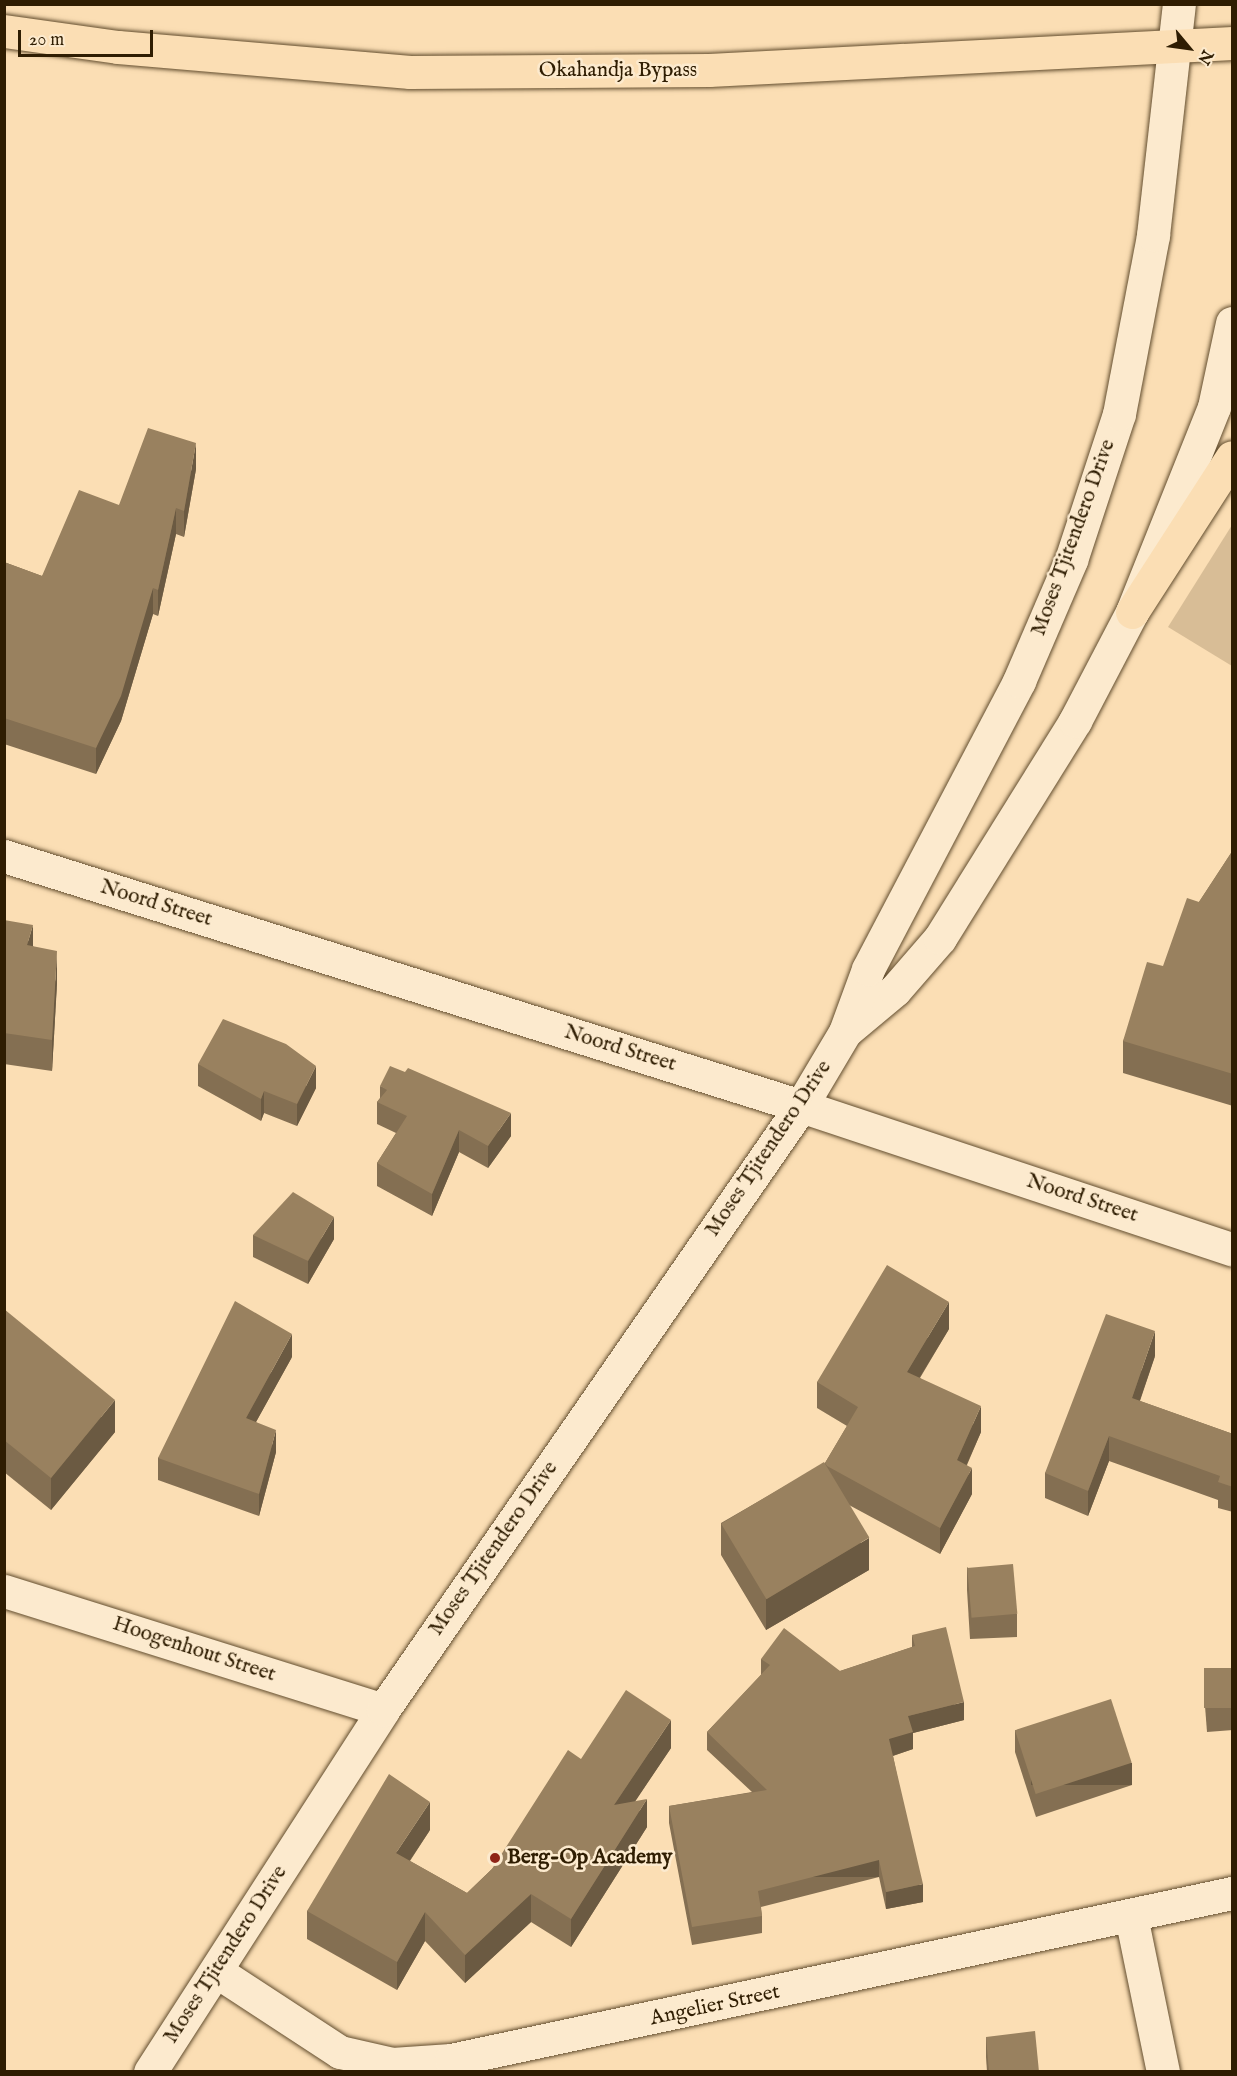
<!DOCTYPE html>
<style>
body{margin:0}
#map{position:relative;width:1237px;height:2076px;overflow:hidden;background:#fbdeb4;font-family:"IM FELL English",serif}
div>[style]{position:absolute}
.green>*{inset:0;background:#d8bd96}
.roads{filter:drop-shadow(0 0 2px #624d2e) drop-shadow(0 0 2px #624d2e)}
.minor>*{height:33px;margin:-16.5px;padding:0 16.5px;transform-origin:16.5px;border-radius:16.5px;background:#fceace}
.secondary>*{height:33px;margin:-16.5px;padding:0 16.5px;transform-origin:16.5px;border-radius:16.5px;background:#fceace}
.trunk>*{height:33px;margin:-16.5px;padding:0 16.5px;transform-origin:16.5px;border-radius:16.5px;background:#fbdeb4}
.wall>*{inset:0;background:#846f52}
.shaded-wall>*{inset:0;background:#6b5a42;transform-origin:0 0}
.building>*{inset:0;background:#99815f;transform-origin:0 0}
.dots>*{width:16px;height:16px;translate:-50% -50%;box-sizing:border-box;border:3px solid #fceace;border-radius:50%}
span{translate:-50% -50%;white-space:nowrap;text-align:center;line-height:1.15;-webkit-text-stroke:5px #fceace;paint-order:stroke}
.street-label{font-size:21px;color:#2f1d02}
.poi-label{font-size:21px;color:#2f1d02;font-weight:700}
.left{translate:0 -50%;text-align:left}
.frame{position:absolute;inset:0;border:6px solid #2f1d02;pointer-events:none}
.north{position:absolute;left:1159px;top:18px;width:60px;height:60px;-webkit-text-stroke:4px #fceace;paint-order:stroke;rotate:119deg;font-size:16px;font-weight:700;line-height:24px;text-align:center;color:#2f1d02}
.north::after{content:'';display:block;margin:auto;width:21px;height:27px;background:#2f1d02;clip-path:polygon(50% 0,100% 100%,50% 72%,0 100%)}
.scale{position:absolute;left:18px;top:30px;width:135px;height:27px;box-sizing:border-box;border:3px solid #2f1d02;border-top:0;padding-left:8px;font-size:18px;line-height:21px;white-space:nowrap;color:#2f1d02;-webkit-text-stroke:4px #fceace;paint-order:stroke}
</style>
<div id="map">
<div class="green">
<div style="clip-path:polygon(1232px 525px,1232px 666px,1168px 627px)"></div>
</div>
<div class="roads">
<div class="minor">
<div style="left:4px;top:856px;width:835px;rotate:17.42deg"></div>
<div style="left:801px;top:1106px;width:454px;rotate:18.4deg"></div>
<div style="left:4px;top:1591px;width:397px;rotate:17.4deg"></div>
<div style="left:1131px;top:1916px;width:159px;rotate:78.4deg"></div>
<div style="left:216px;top:1971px;width:148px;rotate:33.2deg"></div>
<div style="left:340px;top:2052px;width:53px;rotate:13deg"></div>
<div style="left:392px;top:2064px;width:59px;rotate:-3.9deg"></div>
<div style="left:451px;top:2060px;width:799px;rotate:-12.07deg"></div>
</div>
<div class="secondary">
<div style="left:847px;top:1030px;width:62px;rotate:-39.8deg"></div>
<div style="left:895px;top:990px;width:69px;rotate:-49.1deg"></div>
<div style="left:940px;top:938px;width:256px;rotate:-58.1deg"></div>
<div style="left:1075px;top:721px;width:123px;rotate:-62.4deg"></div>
<div style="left:1132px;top:612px;width:221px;rotate:-68.2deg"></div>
<div style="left:1214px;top:407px;width:86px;rotate:-77.9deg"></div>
<div style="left:150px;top:2072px;width:431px;rotate:-57.2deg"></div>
<div style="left:383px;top:1710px;width:735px;rotate:-55.31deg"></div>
<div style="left:801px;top:1106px;width:86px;rotate:-59.3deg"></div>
<div style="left:845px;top:1032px;width:67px;rotate:-69.9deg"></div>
<div style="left:868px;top:969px;width:325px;rotate:-62.3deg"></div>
<div style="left:1019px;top:681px;width:132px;rotate:-66.7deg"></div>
<div style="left:1071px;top:560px;width:154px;rotate:-71.8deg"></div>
<div style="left:1119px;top:414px;width:182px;rotate:-79.2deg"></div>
<div style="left:1153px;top:235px;width:232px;rotate:-83.6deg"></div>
</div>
<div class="trunk">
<div style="left:4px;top:31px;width:115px;rotate:8deg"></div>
<div style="left:118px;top:47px;width:293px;rotate:4.9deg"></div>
<div style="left:410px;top:72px;width:299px;rotate:-0.4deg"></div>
<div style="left:709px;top:70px;width:524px;rotate:-2.96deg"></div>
<div style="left:1132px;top:612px;width:184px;rotate:-57.2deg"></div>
</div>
</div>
<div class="wall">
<div style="clip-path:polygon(196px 469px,184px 537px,176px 534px,158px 616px,153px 614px,121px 721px,96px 774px,4px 744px,4px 562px,42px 576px,119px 505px)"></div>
<div style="clip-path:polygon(1233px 850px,1233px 1106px,1123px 1073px,1123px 1041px,1199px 902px)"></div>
<div style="clip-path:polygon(4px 920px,33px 946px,57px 983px,52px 1071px,4px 1064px)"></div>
<div style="clip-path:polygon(198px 1064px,316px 1088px,297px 1126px,264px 1113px,261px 1121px,198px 1086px)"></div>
<div style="clip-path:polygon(380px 1086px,511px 1136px,488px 1168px,459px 1152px,432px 1216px,377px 1186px,377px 1163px,396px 1133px,377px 1124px,377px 1102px,380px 1098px)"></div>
<div style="clip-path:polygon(253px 1235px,334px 1239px,308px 1284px,253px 1257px)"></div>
<div style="clip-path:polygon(4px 1309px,115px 1432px,51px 1510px,4px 1472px)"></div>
<div style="clip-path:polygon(949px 1329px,920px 1378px,981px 1432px,967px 1465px,972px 1494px,940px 1554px,849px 1505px,869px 1570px,766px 1630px,721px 1555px,721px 1523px,825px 1463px,847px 1426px,817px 1408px,817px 1382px)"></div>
<div style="clip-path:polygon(1155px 1356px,1140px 1401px,1233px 1434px,1233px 1512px,1218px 1508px,1218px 1500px,1109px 1461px,1088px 1516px,1045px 1498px,1045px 1473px)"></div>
<div style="clip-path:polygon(292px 1357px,256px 1422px,276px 1452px,259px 1516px,158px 1480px,158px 1458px)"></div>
<div style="clip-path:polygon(967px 1567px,1017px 1614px,1017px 1637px,970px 1639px,967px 1590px)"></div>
<div style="clip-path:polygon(912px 1635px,964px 1720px,913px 1733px,913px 1749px,893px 1756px,923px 1902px,886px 1909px,879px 1877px,761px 1907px,762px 1916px,762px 1933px,692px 1945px,669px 1823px,669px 1806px,752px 1792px,707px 1750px,707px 1732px,761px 1675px,761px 1659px,840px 1671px,912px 1647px)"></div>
<div style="clip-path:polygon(1233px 1668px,1233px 1730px,1207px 1732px,1204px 1693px,1204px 1670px)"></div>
<div style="clip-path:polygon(1015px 1730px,1132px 1785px,1036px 1817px,1015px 1752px)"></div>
<div style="clip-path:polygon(671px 1748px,635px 1801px,647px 1827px,571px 1947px,531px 1922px,465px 1983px,425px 1941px,397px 1990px,307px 1939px,307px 1911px,430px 1830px,410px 1861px,467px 1893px,492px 1869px,581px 1759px)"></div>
<div style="clip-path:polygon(986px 2037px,1039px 2072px,987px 2072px,986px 2057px)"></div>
</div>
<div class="shaded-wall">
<div style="clip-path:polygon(196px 443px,196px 469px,184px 537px,184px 511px)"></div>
<div style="clip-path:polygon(176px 508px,176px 534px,158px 616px,158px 590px)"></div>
<div style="clip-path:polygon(153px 588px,153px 614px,121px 721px,96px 774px,96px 748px)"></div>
<div style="clip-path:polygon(33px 925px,33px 957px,27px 945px)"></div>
<div style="clip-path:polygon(57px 951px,57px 983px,52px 1071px,52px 1040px)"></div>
<div style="clip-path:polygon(316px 1066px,316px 1088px,297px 1126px,297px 1104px)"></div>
<div style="clip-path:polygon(264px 1091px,264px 1113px,261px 1121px,261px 1099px)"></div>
<div style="clip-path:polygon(511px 1113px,511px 1136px,488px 1168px,488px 1146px)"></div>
<div style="clip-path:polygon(459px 1130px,459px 1152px,432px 1216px,432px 1194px)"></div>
<div style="clip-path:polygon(334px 1217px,334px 1239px,308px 1284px,308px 1261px)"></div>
<div style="clip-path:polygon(949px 1302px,949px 1329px,907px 1398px,907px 1372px)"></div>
<div style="clip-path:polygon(1155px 1331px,1155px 1356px,1132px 1423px,1132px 1398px)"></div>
<div style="clip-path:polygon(292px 1334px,292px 1357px,246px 1440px,246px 1418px)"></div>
<div style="clip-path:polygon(115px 1400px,115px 1432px,51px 1510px,51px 1478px)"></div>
<div style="clip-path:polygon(981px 1406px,981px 1432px,957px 1486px,957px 1460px)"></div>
<div style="clip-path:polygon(276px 1430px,276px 1452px,259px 1516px,259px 1494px)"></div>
<div style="clip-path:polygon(1109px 1436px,1109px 1461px,1088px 1516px,1088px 1491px)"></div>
<div style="clip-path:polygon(972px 1468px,972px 1494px,940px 1554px,940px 1528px)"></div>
<div style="clip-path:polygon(869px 1538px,869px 1570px,766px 1630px,766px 1599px)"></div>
<div style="clip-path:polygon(964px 1702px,964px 1720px,913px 1733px,913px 1749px,889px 1757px,889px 1739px,908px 1716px)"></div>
<div style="clip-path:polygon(671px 1720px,671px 1748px,614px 1833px,614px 1805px)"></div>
<div style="left:1132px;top:1763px;width:22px;height:101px;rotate:90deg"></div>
<div style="clip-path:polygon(647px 1799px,647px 1827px,571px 1947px,571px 1919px)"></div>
<div style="clip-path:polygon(430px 1802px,430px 1830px,396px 1881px,396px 1853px)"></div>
<div style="left:879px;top:1860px;width:17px;height:125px;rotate:90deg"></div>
<div style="clip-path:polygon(923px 1884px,923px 1902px,886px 1909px,886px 1892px)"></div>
<div style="clip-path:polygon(531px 1894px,531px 1922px,465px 1983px,465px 1955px)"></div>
<div style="clip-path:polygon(425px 1912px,425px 1941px,397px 1990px,397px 1962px)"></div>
</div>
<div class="building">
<div style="clip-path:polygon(148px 428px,196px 443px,184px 511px,176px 508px,158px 590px,153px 588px,121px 696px,96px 748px,4px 718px,4px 562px,42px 576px,79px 490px,119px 505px)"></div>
<div style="clip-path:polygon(1233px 850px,1233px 1074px,1123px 1041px,1147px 962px,1163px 966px,1187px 898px,1199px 902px)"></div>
<div style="clip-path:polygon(4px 920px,33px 925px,27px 945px,57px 951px,52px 1040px,4px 1033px)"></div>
<div style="clip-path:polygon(223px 1019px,286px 1044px,316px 1066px,297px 1104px,264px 1091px,261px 1099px,198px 1064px)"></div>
<div style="clip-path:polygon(390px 1066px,405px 1072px,408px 1068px,511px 1113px,488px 1146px,459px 1130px,432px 1194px,377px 1163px,407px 1116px,377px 1102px,387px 1090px,380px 1086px)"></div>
<div style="clip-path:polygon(293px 1192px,334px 1217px,308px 1261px,253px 1235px)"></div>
<div style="clip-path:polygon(887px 1265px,949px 1302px,907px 1372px,981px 1406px,957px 1460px,972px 1468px,940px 1528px,827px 1466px,825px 1463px,858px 1407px,817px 1382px)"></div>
<div style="clip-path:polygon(235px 1301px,292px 1334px,246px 1418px,276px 1430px,259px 1494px,158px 1458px)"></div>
<div style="clip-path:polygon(4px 1309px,115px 1400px,51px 1478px,4px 1440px)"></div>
<div style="clip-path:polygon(1106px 1314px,1155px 1331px,1132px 1398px,1233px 1434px,1233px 1487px,1218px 1482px,1220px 1476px,1109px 1436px,1088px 1491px,1045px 1473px)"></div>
<div style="left:824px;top:1462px;width:88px;height:120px;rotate:59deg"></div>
<div style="left:1013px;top:1564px;width:50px;height:46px;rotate:85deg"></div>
<div style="clip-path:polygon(946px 1627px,964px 1702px,908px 1716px,913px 1732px,889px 1739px,923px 1884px,886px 1892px,879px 1860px,758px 1891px,762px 1916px,692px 1927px,669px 1806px,767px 1790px,707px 1732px,770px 1665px,761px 1659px,784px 1628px,840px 1671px,915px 1646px,912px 1635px)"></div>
<div style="left:1233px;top:1668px;width:40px;height:29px;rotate:90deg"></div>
<div style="clip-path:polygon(626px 1690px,671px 1720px,614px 1805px,647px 1799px,571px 1919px,531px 1894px,465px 1955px,425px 1912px,397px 1962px,307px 1911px,389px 1774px,430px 1802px,396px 1853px,467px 1893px,492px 1869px,568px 1750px,581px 1759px)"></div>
<div style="left:1111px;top:1699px;width:67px;height:101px;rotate:72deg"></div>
<div style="clip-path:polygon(1035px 2031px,1039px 2072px,989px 2072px,986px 2037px)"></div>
</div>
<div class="dots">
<div style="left:495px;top:1858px;background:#8f2418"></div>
</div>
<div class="street-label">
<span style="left:618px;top:71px">Okahandja Bypass</span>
<span style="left:1074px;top:538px;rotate:-70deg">Moses Tjitendero Drive</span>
<span style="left:156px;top:904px;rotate:17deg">Noord Street</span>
<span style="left:620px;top:1049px;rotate:17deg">Noord Street</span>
<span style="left:769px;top:1149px;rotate:-56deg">Moses Tjitendero Drive</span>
<span style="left:1082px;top:1199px;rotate:18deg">Noord Street</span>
<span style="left:494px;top:1549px;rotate:-55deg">Moses Tjitendero Drive</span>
<span style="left:194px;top:1650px;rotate:18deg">Hoogenhout Street</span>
<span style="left:226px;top:1955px;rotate:-57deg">Moses Tjitendero Drive</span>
<span style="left:715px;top:2006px;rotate:-12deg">Angelier Street</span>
</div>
<div class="poi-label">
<span class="left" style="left:507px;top:1858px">Berg-Op Academy</span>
</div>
<div class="frame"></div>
<div class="north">N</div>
<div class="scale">20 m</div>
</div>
